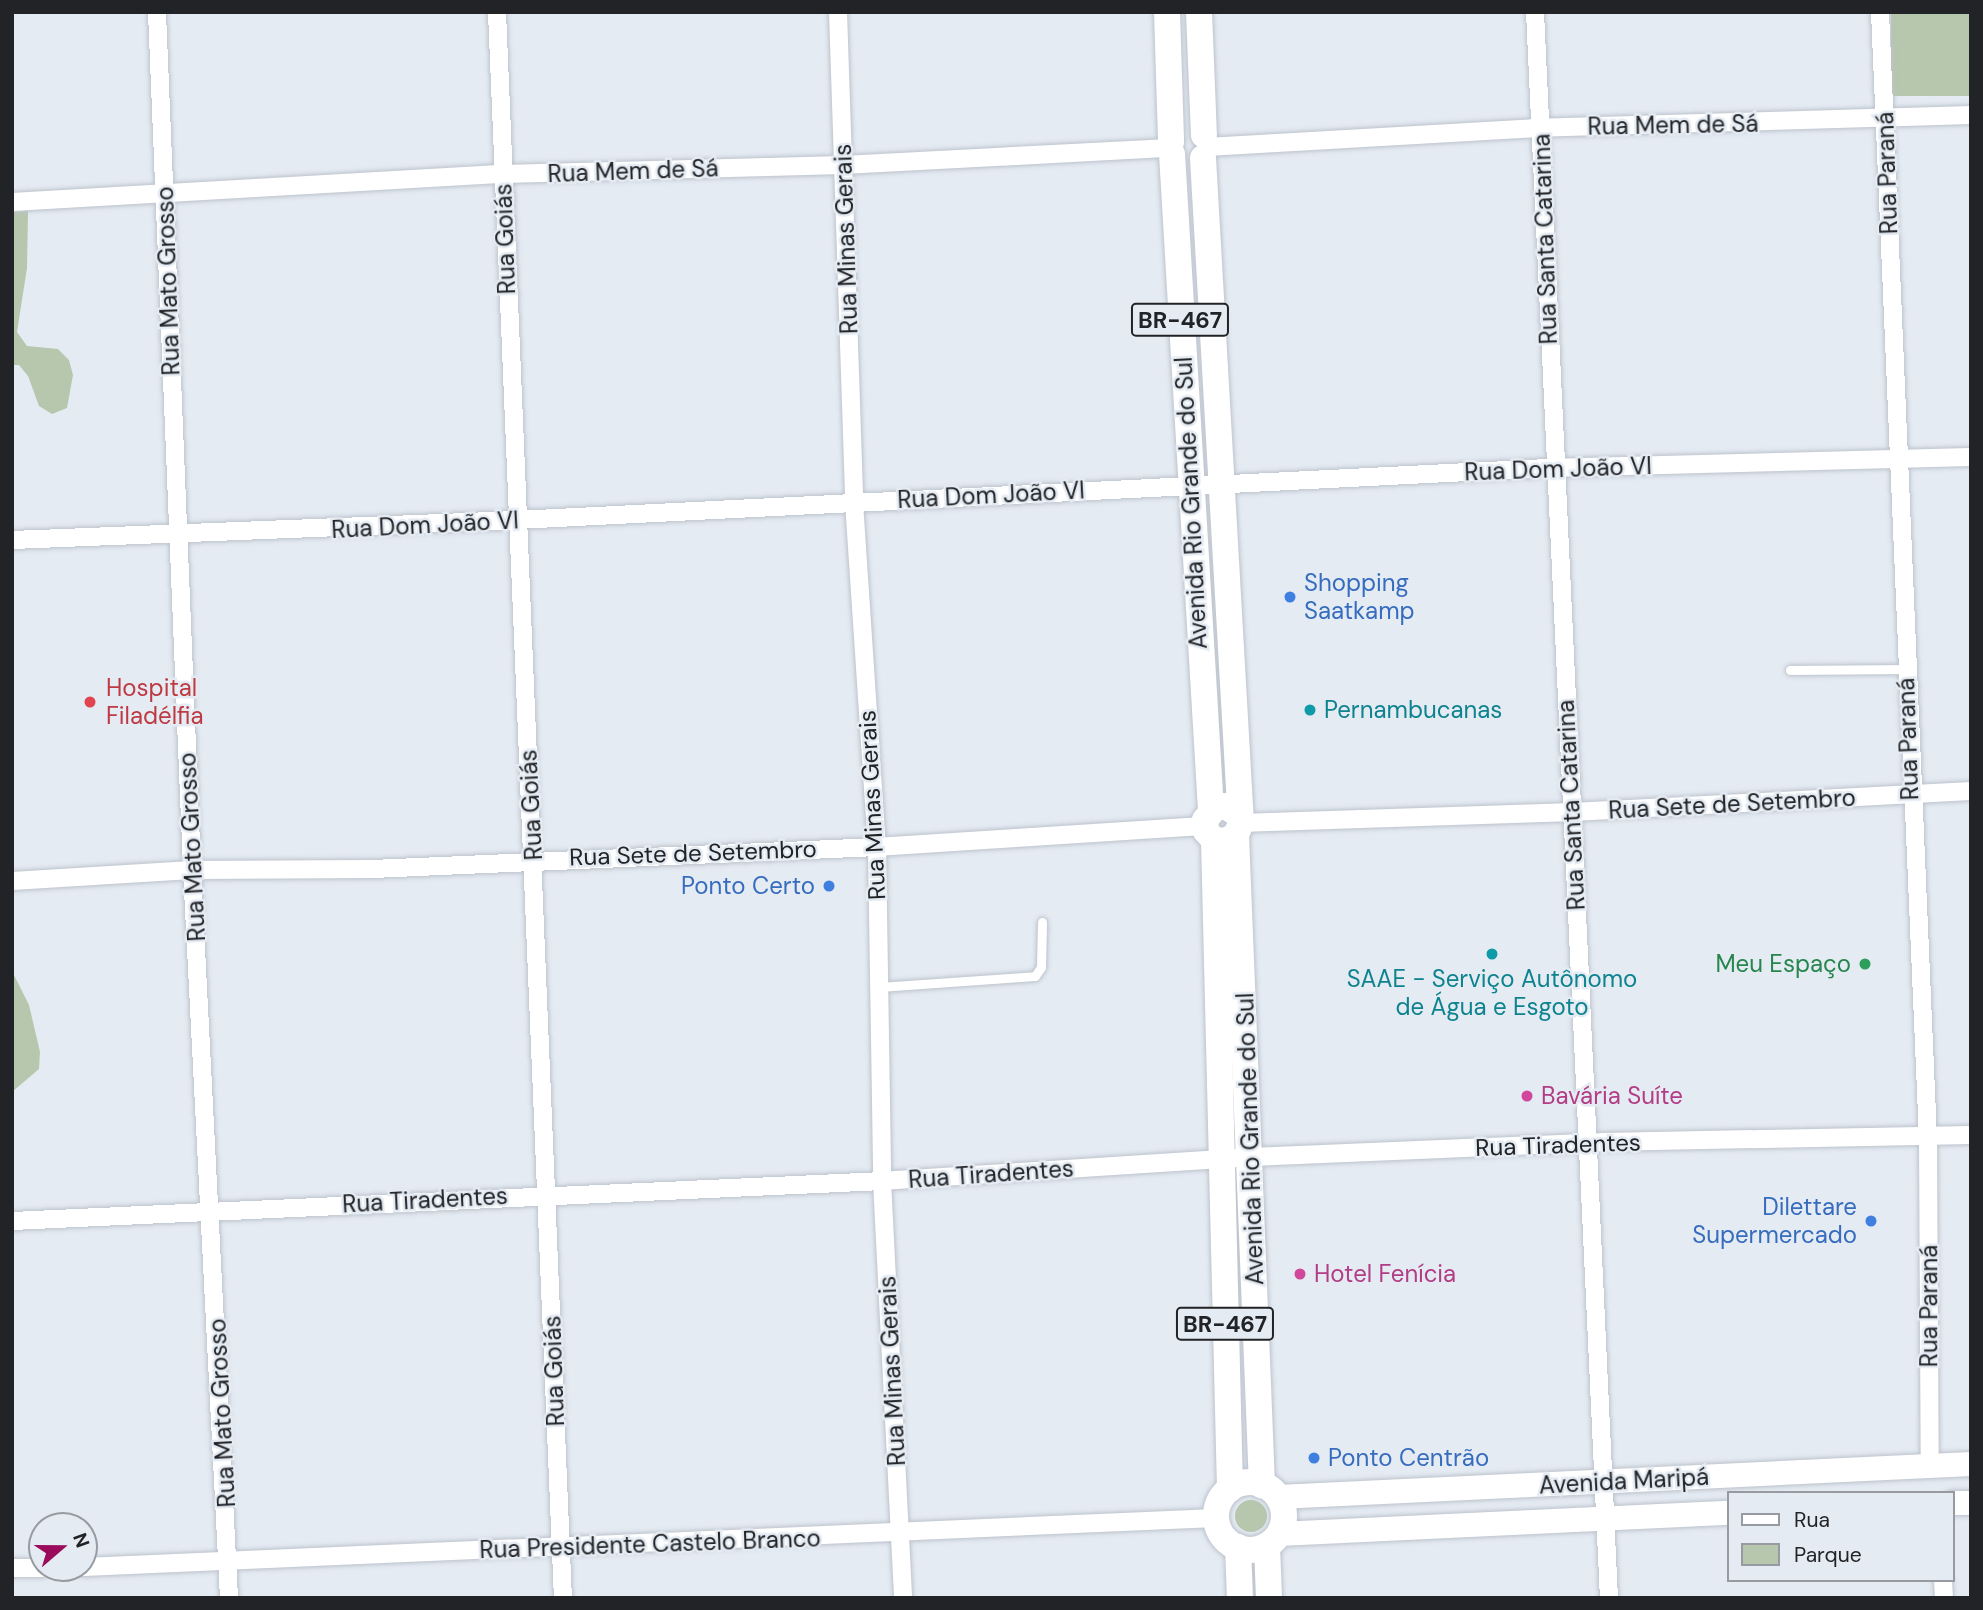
<!DOCTYPE html>
<meta charset="utf-8">
<style>
body{margin:0}
#map{position:relative;width:1983px;height:1610px;overflow:hidden;background:#e5ebf3;font-family:"DM Sans",sans-serif}
div>[style]{position:absolute}
.green>*{inset:0;background:#b6c7ad;transform-origin:0 0}
.round{border-radius:50%}
.roads{filter:drop-shadow(0 0 2px #bdc3cc) drop-shadow(0 0 2px #bdc3cc)}
.service>*{height:9px;margin:-4.5px;padding:0 4.5px;transform-origin:4.5px;border-radius:4.5px;background:#fff}
.minor>*{height:18px;margin:-9px;padding:0 9px;transform-origin:9px;border-radius:9px;background:#fff}
.secondary>*{height:24px;margin:-12px;padding:0 12px;transform-origin:12px;border-radius:12px;background:#fff}
.primary>*{height:26px;margin:-13px;padding:0 13px;transform-origin:13px;border-radius:13px;background:#fff}
.primary>.ring{margin:-13px;padding:0;box-sizing:content-box;background:none;border:26px solid #fff;border-radius:50%}
.dots>*{width:19px;height:19px;translate:-50% -50%;box-sizing:border-box;border:4px solid #e5ebf3;border-radius:50%}
span{translate:-50% -50%;white-space:nowrap;text-align:center;line-height:1.15;-webkit-text-stroke:5px #e5ebf3;paint-order:stroke}
.shield-label span{padding:2px 5px;background:#e5ebf3;border:2px solid;border-radius:5px;-webkit-text-stroke-width:0}
.shield-label{font-size:23px;color:#212326;font-weight:700}
.street-label{font-size:24px;color:#212326}
.shop-label{font-size:24px;color:#366cbe}
.left{translate:0 -50%;text-align:left}
.right{translate:-100% -50%;text-align:right}
.health-label{font-size:24px;color:#be3a42}
.culture-label{font-size:24px;color:#0d838f}
.leisure-label{font-size:24px;color:#27864d}
.hotel-label{font-size:24px;color:#b23c85}
.frame{position:absolute;inset:0;border:14px solid #212326;pointer-events:none}
.legend{position:absolute;left:1727px;top:1491px;width:228px;height:91px;box-sizing:border-box;background:#e5ebf3;border:2px solid #979ba1;margin:0;padding:9px 12px;list-style:none;font-size:21px;color:#212326}
.legend li{display:flex;align-items:center;gap:14px;height:35px}
.legend b{width:35px;border:2px solid #979ba1}
.north{position:absolute;left:28px;top:1512px;width:70px;height:70px;box-sizing:border-box;background:#e5ebf3;border:2px solid #979ba1;border-radius:50%;rotate:70deg;font-size:19px;font-weight:700;line-height:28px;text-align:center;color:#212326}
.north::after{content:'';display:block;margin:auto;width:24px;height:32px;background:#9a0b5c;clip-path:polygon(50% 0,100% 100%,50% 72%,0 100%)}
</style>
<div id="map">
<div class="green">
<div style="left:1891px;top:12px;width:80px;height:84px"></div>
<div style="clip-path:polygon(28px 211px,27px 268px,17px 332px,27px 346px,58px 349px,69px 360px,73px 375px,67px 408px,52px 414px,39px 406px,28px 376px,19px 365px,12px 365px,12px 212px)"></div>
<div style="clip-path:polygon(12px 971px,29px 1005px,40px 1052px,39px 1069px,12px 1092px)"></div>
<div class="round" style="left:1235px;top:1500px;width:32px;height:32px"></div>
</div>
<div class="roads">
<div class="service">
<div style="left:1790px;top:670px;width:116px;rotate:-0.5deg"></div>
<div style="left:879px;top:987px;width:156px;rotate:-4deg"></div>
<div style="left:1035px;top:976px;width:11px;rotate:-56deg"></div>
<div style="left:1041px;top:967px;width:45px;rotate:-88.7deg"></div>
</div>
<div class="minor">
<div style="left:157px;top:12px;width:859px;rotate:87.66deg"></div>
<div style="left:192px;top:870px;width:729px;rotate:87.09deg"></div>
<div style="left:497px;top:12px;width:1587px;rotate:87.62deg"></div>
<div style="left:838px;top:12px;width:490px;rotate:88.1deg"></div>
<div style="left:854px;top:502px;width:346px;rotate:86.2deg"></div>
<div style="left:877px;top:847px;width:334px;rotate:89.1deg"></div>
<div style="left:882px;top:1181px;width:418px;rotate:87.1deg"></div>
<div style="left:1535px;top:12px;width:1588px;rotate:87.33deg"></div>
<div style="left:1880px;top:12px;width:1127px;rotate:87.56deg"></div>
<div style="left:1928px;top:1138px;width:329px;rotate:89.7deg"></div>
<div style="left:1207px;top:147px;width:327px;rotate:-3.3deg"></div>
<div style="left:1533px;top:128px;width:438px;rotate:-1.7deg"></div>
<div style="left:12px;top:202px;width:492px;rotate:-3.3deg"></div>
<div style="left:503px;top:174px;width:340px;rotate:-1.5deg"></div>
<div style="left:843px;top:165px;width:327px;rotate:-3deg"></div>
<div style="left:12px;top:540px;width:505px;rotate:-2.27deg"></div>
<div style="left:517px;top:520px;width:1031px;rotate:-2.89deg"></div>
<div style="left:1547px;top:468px;width:424px;rotate:-1.5deg"></div>
<div style="left:1241px;top:823px;width:331px;rotate:-1.9deg"></div>
<div style="left:1572px;top:812px;width:400px;rotate:-3deg"></div>
<div style="left:12px;top:881px;width:180px;rotate:-3.5deg"></div>
<div style="left:192px;top:870px;width:180px;rotate:-0.3deg"></div>
<div style="left:372px;top:869px;width:505px;rotate:-2.49deg"></div>
<div style="left:877px;top:847px;width:329px;rotate:-3.7deg"></div>
<div style="left:12px;top:1221px;width:871px;rotate:-2.63deg"></div>
<div style="left:882px;top:1181px;width:370px;rotate:-3.7deg"></div>
<div style="left:1251px;top:1157px;width:351px;rotate:-2.4deg"></div>
<div style="left:1602px;top:1142px;width:369px;rotate:-1.1deg"></div>
<div style="left:84px;top:1567px;width:1133px;rotate:-2.48deg"></div>
<div style="left:12px;top:1568px;width:30px"></div>
<div style="left:1943px;top:1580px;width:18px;rotate:87deg"></div>
</div>
<div class="secondary">
<div style="left:1278px;top:1497px;width:694px;rotate:-2.73deg"></div>
<div style="left:1953px;top:1503px;width:18px"></div>
<div style="left:1279px;top:1534px;width:450px;rotate:-2.7deg"></div>
</div>
<div class="primary">
<div style="left:1167px;top:12px;width:130px;rotate:88.2deg"></div>
<div style="left:1199px;top:12px;width:123px;rotate:87.7deg"></div>
<div style="left:1172px;top:154px;width:657px;rotate:86.6deg"></div>
<div style="left:1203px;top:158px;width:666px;rotate:86.73deg"></div>
<div style="left:1241px;top:823px;width:13px;rotate:113deg"></div>
<div style="left:1236px;top:835px;width:12px;rotate:149deg"></div>
<div style="left:1226px;top:841px;width:12px;rotate:-175deg"></div>
<div style="left:1214px;top:840px;width:12px;rotate:-132deg"></div>
<div style="left:1206px;top:831px;width:11px;rotate:-95deg"></div>
<div style="left:1205px;top:820px;width:17px;rotate:-50deg"></div>
<div style="left:1216px;top:807px;width:9px;rotate:-6deg"></div>
<div style="left:1225px;top:806px;width:15px;rotate:32deg"></div>
<div style="left:1236px;top:835px;width:651px;rotate:87.71deg"></div>
<div style="left:1214px;top:840px;width:649px;rotate:88.59deg"></div>
<div class="ring" style="left:1216px;top:1482px;width:42px;height:42px"></div>
<div style="left:1267px;top:1546px;width:52px;rotate:87.8deg"></div>
<div style="left:1238px;top:1547px;width:51px;rotate:87.8deg"></div>
</div>
</div>
<div class="dots">
<div style="left:1290px;top:597px;background:#3f7fe0"></div>
<div style="left:90px;top:702px;background:#e0444e"></div>
<div style="left:1310px;top:710px;background:#0f9aa8"></div>
<div style="left:829px;top:886px;background:#3f7fe0"></div>
<div style="left:1492px;top:954px;background:#0f9aa8"></div>
<div style="left:1865px;top:964px;background:#2e9e5b"></div>
<div style="left:1527px;top:1096px;background:#d1479c"></div>
<div style="left:1871px;top:1221px;background:#3f7fe0"></div>
<div style="left:1300px;top:1274px;background:#d1479c"></div>
<div style="left:1314px;top:1458px;background:#3f7fe0"></div>
</div>
<div class="shield-label">
<span style="left:1180px;top:320px">BR-467</span>
<span style="left:1225px;top:1324px">BR-467</span>
</div>
<div class="street-label">
<span style="left:1673px;top:125px;rotate:-1deg">Rua Mem de Sá</span>
<span style="left:633px;top:171px;rotate:-2deg">Rua Mem de Sá</span>
<span style="left:1887px;top:173px;rotate:-92deg">Rua Paraná</span>
<span style="left:505px;top:239px;rotate:-92deg">Rua Goiás</span>
<span style="left:846px;top:239px;rotate:-92deg">Rua Minas Gerais</span>
<span style="left:1545px;top:239px;rotate:-92deg">Rua Santa Catarina</span>
<span style="left:168px;top:281px;rotate:-92deg">Rua Mato Grosso</span>
<span style="left:1558px;top:469px;rotate:-2deg">Rua Dom João VI</span>
<span style="left:991px;top:495px;rotate:-3deg">Rua Dom João VI</span>
<span style="left:1191px;top:503px;rotate:-93deg">Avenida Rio Grande do Sul</span>
<span style="left:425px;top:525px;rotate:-3deg">Rua Dom João VI</span>
<span style="left:1908px;top:739px;rotate:-92deg">Rua Paraná</span>
<span style="left:1732px;top:804px;rotate:-3deg">Rua Sete de Setembro</span>
<span style="left:531px;top:805px;rotate:-93deg">Rua Goiás</span>
<span style="left:872px;top:805px;rotate:-93deg">Rua Minas Gerais</span>
<span style="left:1571px;top:805px;rotate:-93deg">Rua Santa Catarina</span>
<span style="left:192px;top:847px;rotate:-93deg">Rua Mato Grosso</span>
<span style="left:693px;top:853px;rotate:-2deg">Rua Sete de Setembro</span>
<span style="left:1250px;top:1139px;rotate:-92deg">Avenida Rio Grande do Sul</span>
<span style="left:1558px;top:1145px;rotate:-2deg">Rua Tiradentes</span>
<span style="left:991px;top:1174px;rotate:-4deg">Rua Tiradentes</span>
<span style="left:425px;top:1200px;rotate:-3deg">Rua Tiradentes</span>
<span style="left:1929px;top:1306px;rotate:-90deg">Rua Paraná</span>
<span style="left:554px;top:1371px;rotate:-92deg">Rua Goiás</span>
<span style="left:892px;top:1371px;rotate:-93deg">Rua Minas Gerais</span>
<span style="left:222px;top:1413px;rotate:-93deg">Rua Mato Grosso</span>
<span style="left:1624px;top:1481px;rotate:-3deg">Avenida Maripá</span>
<span style="left:650px;top:1544px;rotate:-2deg">Rua Presidente Castelo Branco</span>
</div>
<div class="shop-label">
<span class="left" style="left:1304px;top:597px">Shopping<br>Saatkamp</span>
<span class="right" style="left:815px;top:886px">Ponto Certo</span>
<span class="right" style="left:1857px;top:1221px">Dilettare<br>Supermercado</span>
<span class="left" style="left:1328px;top:1458px">Ponto Centrão</span>
</div>
<div class="health-label">
<span class="left" style="left:106px;top:702px">Hospital<br>Filadélfia</span>
</div>
<div class="culture-label">
<span class="left" style="left:1324px;top:710px">Pernambucanas</span>
<span style="left:1492px;top:993px">SAAE - Serviço Autônomo<br>de Água e Esgoto</span>
</div>
<div class="leisure-label">
<span class="right" style="left:1851px;top:964px">Meu Espaço</span>
</div>
<div class="hotel-label">
<span class="left" style="left:1541px;top:1096px">Bavária Suíte</span>
<span class="left" style="left:1314px;top:1274px">Hotel Fenícia</span>
</div>
<div class="frame"></div>
<ul class="legend">
<li><b style="height:9px;background:#fff"></b>Rua</li>
<li><b style="height:19px;background:#b6c7ad"></b>Parque</li>
</ul>
<div class="north">N</div>
</div>
